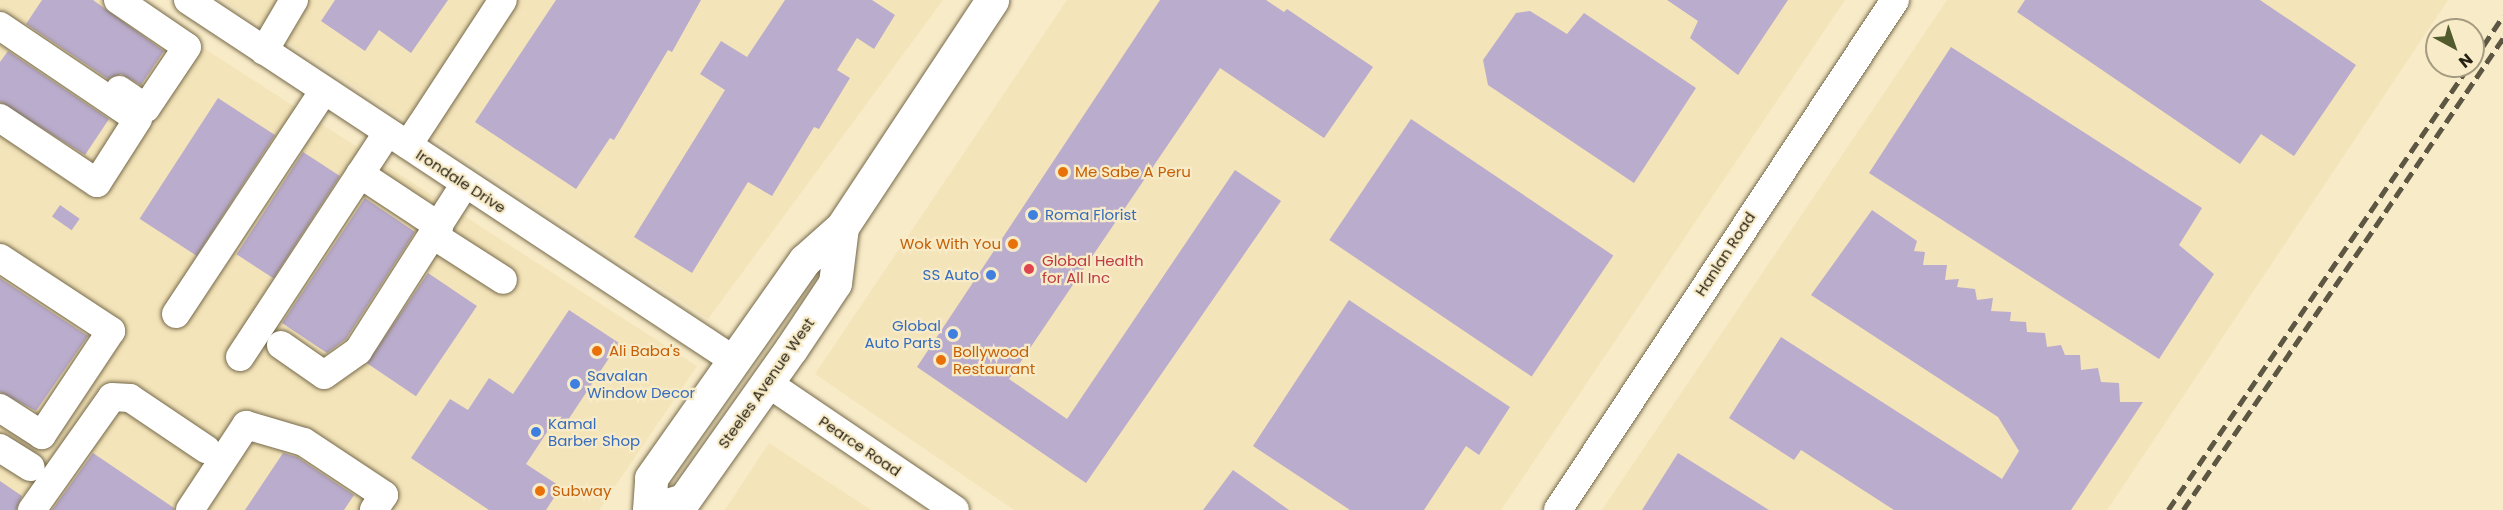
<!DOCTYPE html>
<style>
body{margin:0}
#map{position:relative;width:2503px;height:510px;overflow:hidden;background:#f8ebc8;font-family:Poppins,sans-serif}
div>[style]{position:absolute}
.built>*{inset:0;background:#f4e4b9}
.building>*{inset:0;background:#baaccc;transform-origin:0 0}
.roads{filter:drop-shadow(0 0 2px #75694a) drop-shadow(0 0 2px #75694a)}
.minor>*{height:28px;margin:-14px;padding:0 14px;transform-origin:14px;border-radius:14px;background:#fff}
.major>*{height:33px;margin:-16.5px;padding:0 16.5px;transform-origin:16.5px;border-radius:16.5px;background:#fff}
.rail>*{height:4.5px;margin-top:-2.25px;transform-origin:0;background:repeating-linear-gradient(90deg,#5d5643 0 12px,transparent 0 18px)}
.dots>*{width:16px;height:16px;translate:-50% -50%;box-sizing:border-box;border:3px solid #f8ebc8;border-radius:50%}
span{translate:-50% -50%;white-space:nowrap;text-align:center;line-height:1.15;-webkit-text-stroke:4.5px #f8ebc8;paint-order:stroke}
.food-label{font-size:15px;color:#c56008}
.left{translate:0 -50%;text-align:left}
.right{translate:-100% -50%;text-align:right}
.street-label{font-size:15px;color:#272215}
.shop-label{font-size:15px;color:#366cbe}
.health-label{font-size:15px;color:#be3a42}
.north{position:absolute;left:2425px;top:18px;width:60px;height:60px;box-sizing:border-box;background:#f8ebc8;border:2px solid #a49b80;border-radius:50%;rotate:140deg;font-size:16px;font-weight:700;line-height:24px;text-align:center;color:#272215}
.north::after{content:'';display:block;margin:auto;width:21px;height:27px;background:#525b2b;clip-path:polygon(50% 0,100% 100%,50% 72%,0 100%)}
</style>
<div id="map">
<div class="built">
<div style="clip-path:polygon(0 0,129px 0,697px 366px,599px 510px,0 510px)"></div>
<div style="clip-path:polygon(223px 0,943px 0,708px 319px)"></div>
<div style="clip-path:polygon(1067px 0,1845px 0,1501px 510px,1014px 510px,815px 374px)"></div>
<div style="clip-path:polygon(1947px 0,2448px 0,2107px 510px,1602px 510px)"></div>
<div style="clip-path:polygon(769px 443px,871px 510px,725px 510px)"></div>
</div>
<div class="building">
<div style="clip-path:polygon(42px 0,93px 0,164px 51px,141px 85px,121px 74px,108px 79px,26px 24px)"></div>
<div style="clip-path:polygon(335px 0,448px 0,411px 53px,379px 30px,365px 51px,321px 21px)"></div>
<div style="clip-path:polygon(556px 0,701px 0,672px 52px,668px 50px,614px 140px,610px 138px,576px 189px,475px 122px)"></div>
<div style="clip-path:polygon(785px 0,872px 0,895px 15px,874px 49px,857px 38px,837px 70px,850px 78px,819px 129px,814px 127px,772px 196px,748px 182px,692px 273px,634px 237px,725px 90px,700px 74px,721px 41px,747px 57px)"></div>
<div style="clip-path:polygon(1160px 0,1266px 0,1284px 12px,1287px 9px,1373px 67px,1324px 138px,1220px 68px,1009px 379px,1067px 419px,1235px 170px,1281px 201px,1086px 483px,917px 367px)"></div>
<div style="clip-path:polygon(1667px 0,1788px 0,1738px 75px,1690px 38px,1698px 21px)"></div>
<div style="clip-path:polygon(2025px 0,2260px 0,2356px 65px,2294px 156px,2261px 134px,2240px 164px,2017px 12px)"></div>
<div style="clip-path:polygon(1530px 11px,1567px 34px,1584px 13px,1696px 88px,1634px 183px,1488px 85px,1483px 60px,1516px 13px)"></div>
<div style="clip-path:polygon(1951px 47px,2202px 208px,2179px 245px,2214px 274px,2159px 359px,1869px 173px)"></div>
<div style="clip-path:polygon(8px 51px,109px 119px,85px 155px,0 102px,0 62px)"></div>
<div style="left:218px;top:98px;width:68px;height:144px;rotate:33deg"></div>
<div style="left:1411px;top:119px;width:244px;height:146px;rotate:34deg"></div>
<div style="left:303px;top:152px;width:44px;height:122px;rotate:33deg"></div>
<div style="clip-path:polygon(365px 198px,415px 232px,346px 339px,327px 353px,282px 323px)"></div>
<div style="left:60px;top:205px;width:24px;height:14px;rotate:35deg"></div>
<div style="clip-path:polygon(1872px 210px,1917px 241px,1914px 251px,1925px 252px,1923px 265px,1947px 265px,1945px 280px,1959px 279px,1957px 287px,1975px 289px,1977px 300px,1993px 298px,1991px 311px,2011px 312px,2010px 321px,2026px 322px,2027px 332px,2045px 333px,2047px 347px,2061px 345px,2065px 355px,2080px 355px,2081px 370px,2098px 368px,2101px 382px,2119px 383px,2120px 402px,2143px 402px,2071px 510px,1894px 510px,1801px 450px,1794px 460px,1729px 418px,1781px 337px,2002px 479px,2019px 451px,1998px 417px,1811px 295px)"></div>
<div style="left:428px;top:273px;width:59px;height:109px;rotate:34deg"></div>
<div style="clip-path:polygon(0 278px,88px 336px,36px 411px,0 392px)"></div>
<div style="clip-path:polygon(1349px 300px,1510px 407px,1479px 455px,1466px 446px,1424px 510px,1350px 510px,1253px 446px)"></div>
<div style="clip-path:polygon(569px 310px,619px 343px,566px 423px,557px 417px,526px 464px,561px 487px,546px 510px,489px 510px,411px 458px,450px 399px,468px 410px,489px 378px,513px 394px)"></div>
<div style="clip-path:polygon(93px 453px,174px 508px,174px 510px,52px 510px)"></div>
<div style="clip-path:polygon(283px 453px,297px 457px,354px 495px,344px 510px,245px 510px)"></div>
<div style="clip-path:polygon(1678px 453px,1769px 510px,1642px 510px)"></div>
<div style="clip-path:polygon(1233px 470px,1289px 510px,1203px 510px)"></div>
<div style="clip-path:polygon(0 481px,22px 496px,16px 510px,0 510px)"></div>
</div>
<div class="roads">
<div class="minor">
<div style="left:118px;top:0;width:83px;rotate:34.3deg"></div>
<div style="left:187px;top:47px;width:73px;rotate:123.9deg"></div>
<div style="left:146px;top:108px;width:32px;rotate:-146deg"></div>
<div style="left:188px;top:0;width:655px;rotate:33.42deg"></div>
<div style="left:0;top:26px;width:166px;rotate:34deg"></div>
<div style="left:138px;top:119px;width:76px;rotate:122.6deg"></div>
<div style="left:97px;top:183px;width:117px;rotate:-146.2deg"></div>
<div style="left:264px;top:51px;width:59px;rotate:-59.5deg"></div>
<div style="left:408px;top:145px;width:173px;rotate:-56.8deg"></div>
<div style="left:360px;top:174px;width:95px;rotate:33.4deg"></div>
<div style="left:433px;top:235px;width:83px;rotate:32.7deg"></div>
<div style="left:0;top:258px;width:133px;rotate:33.3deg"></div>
<div style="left:111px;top:331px;width:125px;rotate:123.6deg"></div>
<div style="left:42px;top:435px;width:50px;rotate:-147.3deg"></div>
<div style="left:176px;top:314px;width:268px;rotate:-56.5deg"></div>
<div style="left:281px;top:345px;width:52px;rotate:34.9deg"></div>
<div style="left:324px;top:375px;width:42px;rotate:-35.2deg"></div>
<div style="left:358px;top:351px;width:198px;rotate:-57.4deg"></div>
<div style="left:240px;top:357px;width:269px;rotate:-56.7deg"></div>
<div style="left:766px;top:382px;width:228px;rotate:34.1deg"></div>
<div style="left:0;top:448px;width:36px;rotate:32deg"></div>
<div style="left:32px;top:510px;width:138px;rotate:-54.7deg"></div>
<div style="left:112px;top:397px;width:18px;rotate:3deg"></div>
<div style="left:130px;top:398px;width:92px;rotate:33.9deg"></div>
<div style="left:190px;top:510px;width:102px;rotate:-56.6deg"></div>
<div style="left:246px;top:425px;width:60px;rotate:16.3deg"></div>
<div style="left:304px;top:442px;width:96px;rotate:33.5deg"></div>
<div style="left:384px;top:495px;width:18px;rotate:124deg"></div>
<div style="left:1558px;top:510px;width:611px;rotate:-56.54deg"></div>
</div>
<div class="major">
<div style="left:649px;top:510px;width:32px;rotate:-86deg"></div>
<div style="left:651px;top:478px;width:267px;rotate:-54.8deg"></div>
<div style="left:805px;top:260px;width:50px;rotate:-41.7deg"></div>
<div style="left:842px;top:227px;width:272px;rotate:-56.5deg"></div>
<div style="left:649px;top:510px;width:36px;rotate:-16deg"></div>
<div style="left:684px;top:500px;width:185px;rotate:-54.7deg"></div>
<div style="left:791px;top:349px;width:79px;rotate:-56.3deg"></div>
<div style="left:835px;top:283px;width:56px;rotate:-82.9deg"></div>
</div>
</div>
<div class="rail">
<div style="left:2473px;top:61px;width:54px;rotate:-56.3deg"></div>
<div style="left:2168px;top:510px;width:536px;rotate:-55.87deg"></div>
<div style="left:2183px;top:510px;width:570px;rotate:-55.86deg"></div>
</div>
<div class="dots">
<div style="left:1063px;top:172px;background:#e8710a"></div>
<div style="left:1033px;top:215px;background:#3f7fe0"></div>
<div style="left:1013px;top:244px;background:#e8710a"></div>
<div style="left:1029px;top:269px;background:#e0444e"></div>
<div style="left:991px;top:275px;background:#3f7fe0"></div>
<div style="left:953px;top:334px;background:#3f7fe0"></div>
<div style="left:597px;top:351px;background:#e8710a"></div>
<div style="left:941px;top:360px;background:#e8710a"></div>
<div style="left:575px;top:384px;background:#3f7fe0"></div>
<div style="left:536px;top:432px;background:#3f7fe0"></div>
<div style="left:540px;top:491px;background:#e8710a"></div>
</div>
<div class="food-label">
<span class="left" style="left:1075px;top:172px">Me Sabe A Peru</span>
<span class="right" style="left:1001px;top:244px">Wok With You</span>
<span class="left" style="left:609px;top:351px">Ali Baba's</span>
<span class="left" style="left:953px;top:360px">Bollywood<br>Restaurant</span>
<span class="left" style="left:552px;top:491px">Subway</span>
</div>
<div class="street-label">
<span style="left:461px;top:181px;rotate:33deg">Irondale Drive</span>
<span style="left:1725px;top:254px;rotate:-57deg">Hanlan Road</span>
<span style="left:766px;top:383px;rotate:-55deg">Steeles Avenue West</span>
<span style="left:860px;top:446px;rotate:34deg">Pearce Road</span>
</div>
<div class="shop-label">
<span class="left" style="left:1045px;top:215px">Roma Florist</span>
<span class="right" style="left:979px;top:275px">SS Auto</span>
<span class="right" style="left:941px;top:334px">Global<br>Auto Parts</span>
<span class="left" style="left:587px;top:384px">Savalan<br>Window Decor</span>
<span class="left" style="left:548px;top:432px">Kamal<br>Barber Shop</span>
</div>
<div class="health-label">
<span class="left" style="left:1042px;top:269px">Global Health<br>for All Inc</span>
</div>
<div class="north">N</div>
</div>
